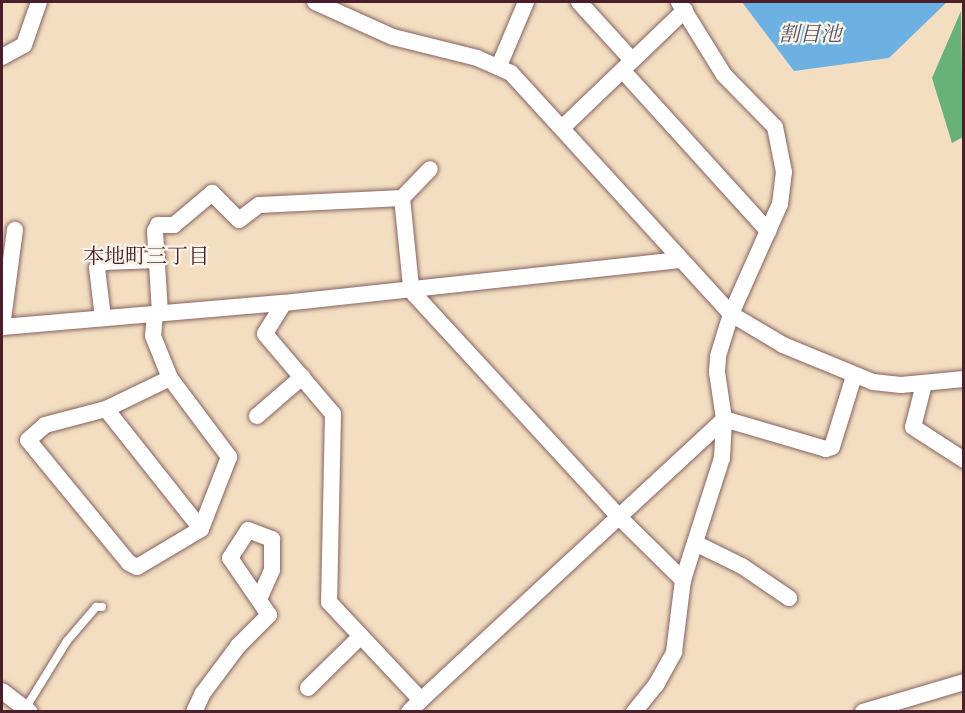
<!DOCTYPE html>
<meta charset="utf-8">
<style>
body{margin:0}
#map{position:relative;width:965px;height:713px;overflow:hidden;background:#f3dec1;font-family:Cardo,"Noto Serif JP",serif}
div>[style]{position:absolute}
.forest>*{inset:0;background:#68b178}
.water>*{inset:0;background:#6db1e2}
.roads{filter:drop-shadow(0 0 2px #856260) drop-shadow(0 0 2px #856260)}
.lane>*{height:8px;margin:-4px;padding:0 4px;transform-origin:4px;border-radius:4px;background:#fff}
.street>*{height:16px;margin:-8px;padding:0 8px;transform-origin:8px;border-radius:8px;background:#fff}
span{translate:-50% -50%;white-space:nowrap;text-align:center;line-height:1.15;-webkit-text-stroke:4.5px #f7f3e8;paint-order:stroke}
.water-label{font-size:21px;color:#56526b;font-style:italic}
.neighbourhood-label{font-size:21px;color:#4a1f2b}
.frame{position:absolute;inset:0;border:3px solid #4a1f2b;pointer-events:none}
</style>
<div id="map">
<div class="forest">
<div style="clip-path:polygon(961px 11px,963px 137px,952px 143px,932px 78px)"></div>
</div>
<div class="water">
<div style="clip-path:polygon(742px 2px,947px 2px,889px 58px,794px 71px)"></div>
</div>
<div class="roads">
<div class="lane">
<div style="left:25px;top:709px;width:80px;rotate:-58.3deg"></div>
<div style="left:67px;top:641px;width:45px;rotate:-49.5deg"></div>
<div style="left:96px;top:607px;width:6px"></div>
</div>
<div class="street">
<div style="left:315px;top:2px;width:85px;rotate:24.2deg"></div>
<div style="left:393px;top:37px;width:87px;rotate:14deg"></div>
<div style="left:477px;top:58px;width:37px;rotate:24deg"></div>
<div style="left:511px;top:73px;width:326px;rotate:47.6deg"></div>
<div style="left:731px;top:314px;width:61px;rotate:30.8deg"></div>
<div style="left:783px;top:345px;width:97px;rotate:22.3deg"></div>
<div style="left:873px;top:382px;width:28px;rotate:6deg"></div>
<div style="left:901px;top:385px;width:63px;rotate:-5.4deg"></div>
<div style="left:579px;top:2px;width:77px;rotate:47.6deg"></div>
<div style="left:2px;top:57px;width:25px;rotate:-29deg"></div>
<div style="left:24px;top:45px;width:46px;rotate:-70.8deg"></div>
<div style="left:499px;top:66px;width:69px;rotate:-67.1deg"></div>
<div style="left:624px;top:72px;width:215px;rotate:47.8deg"></div>
<div style="left:563px;top:127px;width:169px;rotate:-43.8deg"></div>
<div style="left:402px;top:198px;width:89px;rotate:84.2deg"></div>
<div style="left:411px;top:287px;width:9px;rotate:63deg"></div>
<div style="left:415px;top:295px;width:301px;rotate:47.4deg"></div>
<div style="left:619px;top:517px;width:90px;rotate:44.5deg"></div>
<div style="left:284px;top:303px;width:36px;rotate:122deg"></div>
<div style="left:265px;top:334px;width:105px;rotate:49.6deg"></div>
<div style="left:333px;top:414px;width:188px;rotate:91.2deg"></div>
<div style="left:329px;top:602px;width:134px;rotate:46.8deg"></div>
<div style="left:421px;top:700px;width:413px;rotate:-42.8deg"></div>
<div style="left:724px;top:419px;width:106px;rotate:16.4deg"></div>
<div style="left:826px;top:449px;width:6px;rotate:-18deg"></div>
<div style="left:832px;top:447px;width:74px;rotate:-72.8deg"></div>
<div style="left:160px;top:313px;width:82px;rotate:-93.5deg"></div>
<div style="left:155px;top:231px;width:7px;rotate:-63deg"></div>
<div style="left:158px;top:225px;width:16px"></div>
<div style="left:174px;top:225px;width:50px;rotate:-40.1deg"></div>
<div style="left:212px;top:193px;width:38px;rotate:45deg"></div>
<div style="left:239px;top:220px;width:25px;rotate:-37deg"></div>
<div style="left:259px;top:205px;width:143px;rotate:-2.8deg"></div>
<div style="left:402px;top:198px;width:40px;rotate:-46deg"></div>
<div style="left:155px;top:314px;width:22px;rotate:95deg"></div>
<div style="left:153px;top:336px;width:45px;rotate:68deg"></div>
<div style="left:170px;top:378px;width:99px;rotate:53.2deg"></div>
<div style="left:229px;top:457px;width:77px;rotate:111.3deg"></div>
<div style="left:201px;top:529px;width:74px;rotate:149.3deg"></div>
<div style="left:137px;top:567px;width:9px;rotate:-153deg"></div>
<div style="left:129px;top:563px;width:159px;rotate:-129.4deg"></div>
<div style="left:28px;top:440px;width:23px;rotate:-41deg"></div>
<div style="left:45px;top:425px;width:63px;rotate:-14.7deg"></div>
<div style="left:106px;top:409px;width:71px;rotate:-25.8deg"></div>
<div style="left:103px;top:318px;width:50px;rotate:-96.8deg"></div>
<div style="left:97px;top:268px;width:8px;rotate:-45deg"></div>
<div style="left:103px;top:262px;width:54px;rotate:-2.1deg"></div>
<div style="left:2px;top:327px;width:283px;rotate:-4.9deg"></div>
<div style="left:284px;top:303px;width:398px;rotate:-6.2deg"></div>
<div style="left:2px;top:327px;width:98px;rotate:-82.4deg"></div>
<div style="left:924px;top:384px;width:44px;rotate:104.3deg"></div>
<div style="left:913px;top:427px;width:61px;rotate:32.9deg"></div>
<div style="left:106px;top:409px;width:153px;rotate:51.6deg"></div>
<div style="left:257px;top:416px;width:60px;rotate:-40.9deg"></div>
<div style="left:695px;top:543px;width:52px;rotate:26.1deg"></div>
<div style="left:742px;top:566px;width:57px;rotate:34.2deg"></div>
<div style="left:308px;top:688px;width:74px;rotate:-44.5deg"></div>
<div style="left:2px;top:691px;width:35px;rotate:37deg"></div>
<div style="left:194px;top:712px;width:21px;rotate:-65deg"></div>
<div style="left:203px;top:693px;width:59px;rotate:-53.3deg"></div>
<div style="left:238px;top:646px;width:44px;rotate:-45deg"></div>
<div style="left:269px;top:615px;width:69px;rotate:-124.4deg"></div>
<div style="left:230px;top:558px;width:33px;rotate:-57deg"></div>
<div style="left:248px;top:530px;width:26px;rotate:21deg"></div>
<div style="left:272px;top:539px;width:31px;rotate:90deg"></div>
<div style="left:272px;top:570px;width:30px;rotate:114deg"></div>
<div style="left:409px;top:712px;width:17px;rotate:-45deg"></div>
<div style="left:634px;top:712px;width:35px;rotate:-51deg"></div>
<div style="left:656px;top:685px;width:38px;rotate:-61deg"></div>
<div style="left:674px;top:652px;width:73px;rotate:-82.9deg"></div>
<div style="left:683px;top:580px;width:128px;rotate:-72.3deg"></div>
<div style="left:722px;top:458px;width:39px;rotate:-87deg"></div>
<div style="left:724px;top:419px;width:48px;rotate:-98.5deg"></div>
<div style="left:717px;top:372px;width:16px;rotate:-86deg"></div>
<div style="left:718px;top:356px;width:44px;rotate:-72.8deg"></div>
<div style="left:731px;top:314px;width:120px;rotate:-66deg"></div>
<div style="left:780px;top:204px;width:32px;rotate:-83deg"></div>
<div style="left:784px;top:172px;width:46px;rotate:-101.3deg"></div>
<div style="left:775px;top:127px;width:73px;rotate:-134.4deg"></div>
<div style="left:724px;top:75px;width:86px;rotate:-121.7deg"></div>
<div style="left:863px;top:712px;width:105px;rotate:-16.5deg"></div>
</div>
</div>
<div class="water-label">
<span style="left:810px;top:35px">割目池</span>
</div>
<div class="neighbourhood-label">
<span style="left:146px;top:257px">本地町三丁目</span>
</div>
<div class="frame"></div>
</div>
